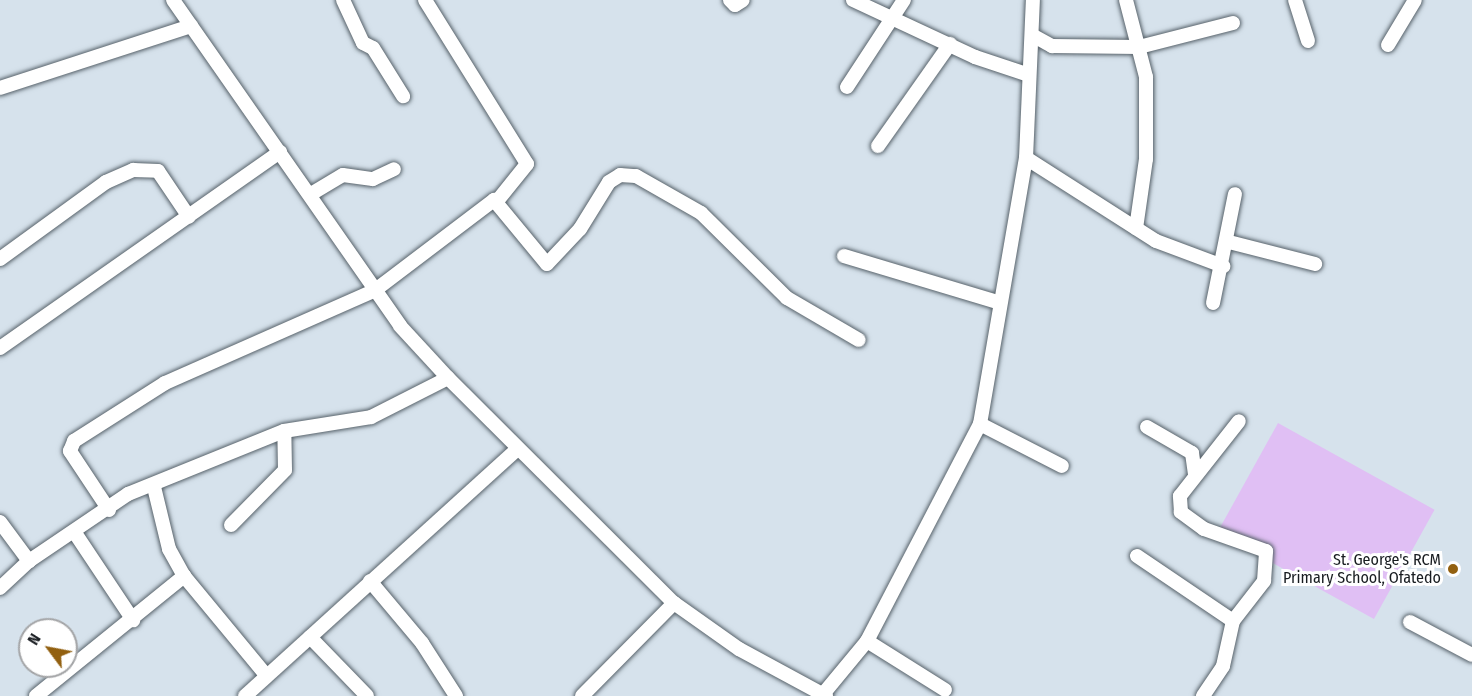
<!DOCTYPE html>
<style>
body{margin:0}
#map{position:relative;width:1472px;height:696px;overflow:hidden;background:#d6e2ec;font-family:"Fira Sans Condensed",sans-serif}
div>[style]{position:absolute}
.green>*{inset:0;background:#e0bff4;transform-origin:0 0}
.roads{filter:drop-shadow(0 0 2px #57626a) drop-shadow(0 0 2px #57626a)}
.street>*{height:14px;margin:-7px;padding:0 7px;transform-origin:7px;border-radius:7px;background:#fff}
.dots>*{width:16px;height:16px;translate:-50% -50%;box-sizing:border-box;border:3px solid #fff;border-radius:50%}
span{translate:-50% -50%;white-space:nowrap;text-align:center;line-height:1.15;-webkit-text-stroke:6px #fff;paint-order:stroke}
.poi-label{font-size:16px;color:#181c20}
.right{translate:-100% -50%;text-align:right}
.north{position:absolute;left:18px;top:618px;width:60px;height:60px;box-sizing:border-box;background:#fff;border:2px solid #a3a4a6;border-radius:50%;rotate:302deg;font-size:16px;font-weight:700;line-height:24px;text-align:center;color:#181c20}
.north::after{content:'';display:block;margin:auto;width:21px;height:27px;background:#926010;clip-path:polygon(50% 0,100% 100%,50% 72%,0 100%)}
</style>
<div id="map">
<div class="green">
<div style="left:1278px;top:423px;width:179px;height:125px;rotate:29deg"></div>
</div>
<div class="roads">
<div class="street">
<div style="left:173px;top:0;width:397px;rotate:55.1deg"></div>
<div style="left:400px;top:326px;width:71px;rotate:47.3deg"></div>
<div style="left:448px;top:378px;width:319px;rotate:44.9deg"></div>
<div style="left:674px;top:603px;width:80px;rotate:35.3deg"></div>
<div style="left:739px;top:649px;width:99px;rotate:28.4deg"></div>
<div style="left:343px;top:0;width:47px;rotate:65.1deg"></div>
<div style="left:363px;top:43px;width:11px;rotate:27deg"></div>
<div style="left:373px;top:48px;width:57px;rotate:58deg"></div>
<div style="left:425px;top:0;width:193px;rotate:58.1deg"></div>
<div style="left:527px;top:164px;width:46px;rotate:128.9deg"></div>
<div style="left:730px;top:0;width:7px;rotate:45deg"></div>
<div style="left:735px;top:5px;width:9px;rotate:-32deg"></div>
<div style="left:853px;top:0;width:135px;rotate:25deg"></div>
<div style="left:975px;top:57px;width:57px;rotate:18.4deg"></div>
<div style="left:1126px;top:0;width:80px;rotate:75.4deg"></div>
<div style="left:1146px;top:77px;width:82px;rotate:90deg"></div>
<div style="left:1146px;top:159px;width:70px;rotate:98.2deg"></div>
<div style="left:1295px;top:0;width:43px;rotate:72.4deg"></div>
<div style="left:1032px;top:35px;width:23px;rotate:29deg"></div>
<div style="left:1052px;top:46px;width:87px;rotate:0.7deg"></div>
<div style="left:1139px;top:47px;width:97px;rotate:-14.3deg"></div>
<div style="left:1388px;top:45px;width:52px;rotate:-59deg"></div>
<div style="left:847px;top:87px;width:104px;rotate:-56.8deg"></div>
<div style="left:0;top:88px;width:201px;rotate:-18deg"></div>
<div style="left:878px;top:146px;width:125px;rotate:-54.8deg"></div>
<div style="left:1026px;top:158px;width:154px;rotate:32.6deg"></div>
<div style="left:1156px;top:241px;width:72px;rotate:20.5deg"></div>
<div style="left:311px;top:194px;width:37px;rotate:-31deg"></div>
<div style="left:343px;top:175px;width:30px;rotate:8deg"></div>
<div style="left:373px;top:179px;width:23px;rotate:-25deg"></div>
<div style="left:1229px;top:242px;width:89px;rotate:14.3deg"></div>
<div style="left:844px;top:256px;width:160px;rotate:16.7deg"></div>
<div style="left:0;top:259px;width:131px;rotate:-36deg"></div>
<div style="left:106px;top:182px;width:30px;rotate:-24deg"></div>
<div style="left:133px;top:170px;width:25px;rotate:2deg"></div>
<div style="left:158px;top:171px;width:55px;rotate:56deg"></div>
<div style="left:1213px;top:303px;width:111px;rotate:-78.6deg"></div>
<div style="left:0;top:348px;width:342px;rotate:-35deg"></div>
<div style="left:980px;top:424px;width:92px;rotate:27.1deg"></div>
<div style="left:1147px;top:427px;width:52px;rotate:30deg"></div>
<div style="left:1192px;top:453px;width:22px;rotate:82deg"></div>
<div style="left:154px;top:487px;width:64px;rotate:76.4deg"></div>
<div style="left:169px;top:549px;width:31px;rotate:61deg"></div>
<div style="left:184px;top:576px;width:129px;rotate:50.4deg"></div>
<div style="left:109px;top:510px;width:71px;rotate:-123.5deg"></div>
<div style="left:70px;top:451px;width:11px;rotate:-68deg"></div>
<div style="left:74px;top:441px;width:108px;rotate:-32.5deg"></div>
<div style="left:165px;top:383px;width:228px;rotate:-23.8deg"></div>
<div style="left:374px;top:291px;width:151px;rotate:-37.2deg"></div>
<div style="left:494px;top:200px;width:83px;rotate:50.4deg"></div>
<div style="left:547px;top:264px;width:48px;rotate:-46.7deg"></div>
<div style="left:580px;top:229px;width:55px;rotate:-58.3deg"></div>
<div style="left:609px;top:182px;width:13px;rotate:-32deg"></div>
<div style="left:620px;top:175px;width:16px;rotate:4deg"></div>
<div style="left:636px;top:176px;width:75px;rotate:29.6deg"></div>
<div style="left:701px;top:213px;width:121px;rotate:44.7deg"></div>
<div style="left:787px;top:298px;width:83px;rotate:30.3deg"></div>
<div style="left:0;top:522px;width:49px;rotate:53.4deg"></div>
<div style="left:231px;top:525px;width:77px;rotate:-45.5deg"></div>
<div style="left:285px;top:470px;width:39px;rotate:-91deg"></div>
<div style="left:75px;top:533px;width:105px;rotate:56.3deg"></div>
<div style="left:1137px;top:556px;width:116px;rotate:34.1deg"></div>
<div style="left:370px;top:581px;width:81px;rotate:50deg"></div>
<div style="left:422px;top:643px;width:63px;rotate:57.3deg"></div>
<div style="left:0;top:588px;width:40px;rotate:-43deg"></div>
<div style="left:29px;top:561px;width:120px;rotate:-34.1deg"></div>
<div style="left:128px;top:494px;width:168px;rotate:-22deg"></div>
<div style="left:284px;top:431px;width:88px;rotate:-9.1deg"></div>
<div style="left:371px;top:417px;width:86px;rotate:-26.9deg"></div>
<div style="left:1410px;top:622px;width:70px;rotate:28deg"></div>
<div style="left:310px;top:637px;width:82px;rotate:46deg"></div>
<div style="left:867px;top:641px;width:92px;rotate:32.1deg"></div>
<div style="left:824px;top:693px;width:67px;rotate:-50.4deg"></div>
<div style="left:867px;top:641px;width:245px;rotate:-62.5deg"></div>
<div style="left:980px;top:424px;width:270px;rotate:-80.2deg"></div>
<div style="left:1026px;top:158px;width:158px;rotate:-87.5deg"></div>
<div style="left:36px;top:696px;width:191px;rotate:-39deg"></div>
<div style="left:245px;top:696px;width:367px;rotate:-42.2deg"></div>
<div style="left:582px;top:696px;width:131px;rotate:-45.3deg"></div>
<div style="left:1203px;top:696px;width:36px;rotate:-56deg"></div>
<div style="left:1223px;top:666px;width:46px;rotate:-77.5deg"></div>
<div style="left:1233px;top:621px;width:51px;rotate:-52.2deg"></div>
<div style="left:1264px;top:581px;width:30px;rotate:-86deg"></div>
<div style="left:1266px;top:551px;width:66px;rotate:-160.5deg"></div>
<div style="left:1204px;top:529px;width:29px;rotate:-144deg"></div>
<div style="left:1181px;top:512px;width:16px;rotate:-94deg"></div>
<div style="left:1180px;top:496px;width:95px;rotate:-51.8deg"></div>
</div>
</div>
<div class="dots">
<div style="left:1453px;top:569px;background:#926010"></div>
</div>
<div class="poi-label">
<span class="right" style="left:1441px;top:569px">St. George's RCM<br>Primary School, Ofatedo</span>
</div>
<div class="north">N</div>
</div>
